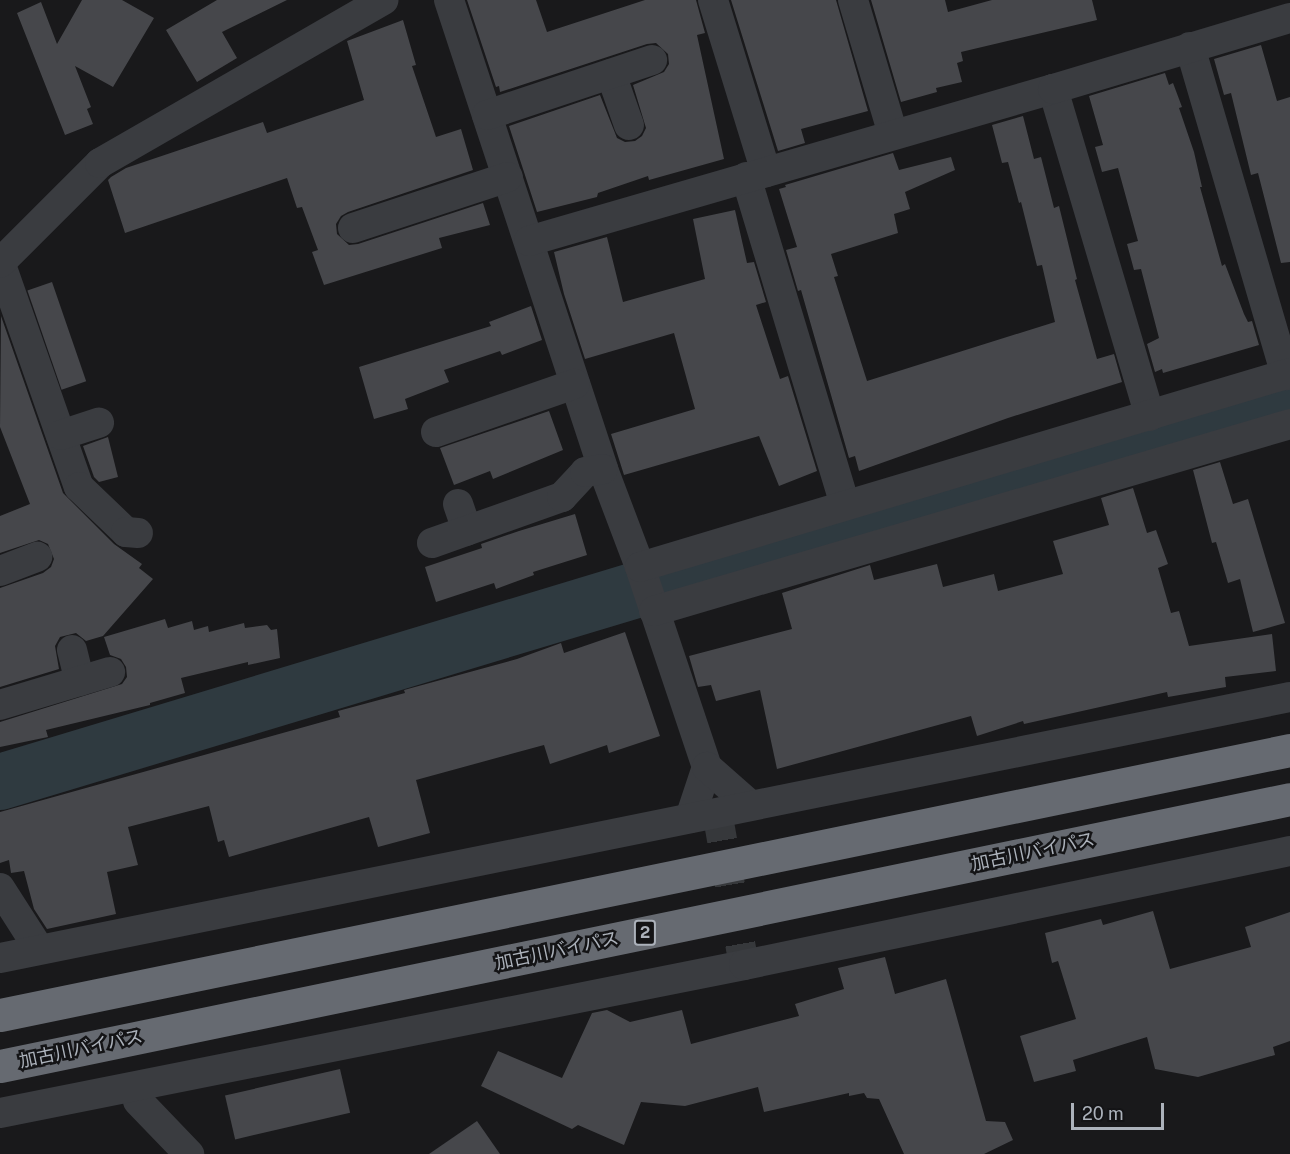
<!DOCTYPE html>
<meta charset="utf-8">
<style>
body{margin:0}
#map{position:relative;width:1290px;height:1154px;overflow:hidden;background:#19191b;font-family:"Public Sans","Noto Sans JP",sans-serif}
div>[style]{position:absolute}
.river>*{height:56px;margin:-28px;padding:0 28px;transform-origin:28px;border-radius:28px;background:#2f3a40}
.building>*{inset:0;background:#46474b;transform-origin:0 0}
.minor-tunnel>*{height:30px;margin-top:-15px;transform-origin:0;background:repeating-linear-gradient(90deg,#36383b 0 30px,transparent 0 45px)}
.minor>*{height:30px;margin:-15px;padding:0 15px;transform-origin:15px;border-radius:15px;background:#3a3c40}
.highway>*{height:33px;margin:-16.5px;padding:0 16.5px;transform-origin:16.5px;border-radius:16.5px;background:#666a71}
span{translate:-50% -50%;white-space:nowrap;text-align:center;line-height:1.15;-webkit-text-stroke:5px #141416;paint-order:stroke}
.shield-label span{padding:2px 4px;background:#141416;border:2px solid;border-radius:4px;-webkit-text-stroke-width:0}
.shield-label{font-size:16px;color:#acb2bb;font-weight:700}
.street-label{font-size:18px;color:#acb2bb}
.scale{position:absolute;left:1071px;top:1103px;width:93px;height:27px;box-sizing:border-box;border:3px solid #acb2bb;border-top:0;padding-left:8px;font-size:18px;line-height:21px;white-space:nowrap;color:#acb2bb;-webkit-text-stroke:4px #141416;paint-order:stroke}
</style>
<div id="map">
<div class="river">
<div style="left:0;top:782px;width:709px;rotate:-16.8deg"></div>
<div style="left:679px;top:577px;width:636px;rotate:-16.24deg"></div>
</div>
<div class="building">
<div style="clip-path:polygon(82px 0,122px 0,154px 18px,113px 87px,75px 66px,91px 107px,87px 109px,93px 124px,65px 135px,17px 13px,41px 2px,57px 44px)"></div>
<div style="clip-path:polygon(217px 0,287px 0,222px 32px,237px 58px,197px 82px,166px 30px)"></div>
<div style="clip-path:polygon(467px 0,536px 0,547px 32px,645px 0,696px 0,705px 33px,697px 35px,724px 159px,649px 180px,648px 176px,598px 193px,597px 197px,537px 212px,509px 126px,600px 95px,617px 138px,625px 142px,635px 141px,642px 136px,646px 128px,633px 85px,664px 72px,669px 64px,668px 54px,656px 43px,647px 44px,500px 92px,499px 86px,496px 87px)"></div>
<div style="clip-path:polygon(731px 0,836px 0,868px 111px,801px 129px,805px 143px,778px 151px)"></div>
<div style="clip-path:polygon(871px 0,945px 0,948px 12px,992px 0,1092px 0,1097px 20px,961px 52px,963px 61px,957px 63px,962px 82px,936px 88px,937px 92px,901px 102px)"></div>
<div style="clip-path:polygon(403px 20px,416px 65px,412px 66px,436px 137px,461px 129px,473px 170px,348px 212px,341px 216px,336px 224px,337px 234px,349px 245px,358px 244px,483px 203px,490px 225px,439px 238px,442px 248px,324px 285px,312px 252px,318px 250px,302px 207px,297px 208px,287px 178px,125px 233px,108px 180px,111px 177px,126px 168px,263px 122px,267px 133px,364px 100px,347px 41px)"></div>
<div style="clip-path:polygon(1261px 45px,1277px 101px,1290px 97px,1290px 262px,1281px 263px,1258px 173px,1251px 175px,1231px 93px,1224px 95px,1214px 59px)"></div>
<div style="clip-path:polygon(1165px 73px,1169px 85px,1173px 83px,1182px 107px,1179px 108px,1194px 152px,1202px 187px,1200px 187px,1222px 266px,1225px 264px,1244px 314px,1248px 322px,1252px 321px,1259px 345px,1163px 373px,1162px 369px,1155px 372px,1147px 344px,1159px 338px,1141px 269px,1134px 270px,1127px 244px,1138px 241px,1118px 168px,1102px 172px,1095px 147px,1103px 145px,1089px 96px)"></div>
<div style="clip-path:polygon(1023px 116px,1034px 159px,1041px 157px,1054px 208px,1059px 206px,1077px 279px,1075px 280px,1097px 359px,1114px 354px,1122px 382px,1008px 418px,859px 471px,855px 456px,849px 458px,801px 290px,798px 291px,786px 250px,797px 247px,779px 189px,786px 187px,785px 185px,893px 153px,899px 170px,951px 157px,955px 170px,905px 192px,910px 209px,894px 214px,898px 233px,831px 254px,838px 276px,834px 277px,867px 381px,1055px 322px,1042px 265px,1037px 266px,1021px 202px,1019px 203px,1008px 162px,1002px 163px,992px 125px)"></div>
<div style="clip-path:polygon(735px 210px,747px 263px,754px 262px,766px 302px,756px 305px,780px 379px,788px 376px,817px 471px,779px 486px,759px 436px,624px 475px,611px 434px,695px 409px,674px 333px,585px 359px,564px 294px,554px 252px,607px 237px,623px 302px,705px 279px,693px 219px)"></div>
<div style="left:52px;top:282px;width:105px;height:26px;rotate:71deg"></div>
<div style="clip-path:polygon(531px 306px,542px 340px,502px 355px,500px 351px,444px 370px,449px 382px,405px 399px,408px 409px,374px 419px,359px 367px,491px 326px,489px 322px)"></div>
<div style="clip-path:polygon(1px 316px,63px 493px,114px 544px,142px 564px,139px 568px,153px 579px,103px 636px,86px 641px,76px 633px,60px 637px,55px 646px,59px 669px,0 687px,0 588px,43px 573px,51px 567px,54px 559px,48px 544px,39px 540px,0 553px,0 516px,30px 504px,0 427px)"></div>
<div style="clip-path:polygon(549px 411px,563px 450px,493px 479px,490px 471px,454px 485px,440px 448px)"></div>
<div style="clip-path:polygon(108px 437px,118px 477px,99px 482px,94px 477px,83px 446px)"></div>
<div style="clip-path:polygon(1220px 462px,1233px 504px,1248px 499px,1285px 623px,1253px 632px,1240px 579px,1228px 583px,1216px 542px,1212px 543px,1193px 470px)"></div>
<div style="clip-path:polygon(1133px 488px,1147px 533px,1156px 530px,1168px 564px,1158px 568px,1171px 613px,1179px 611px,1189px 646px,1272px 634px,1276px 671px,1225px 677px,1226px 687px,1168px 697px,1167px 692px,1024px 724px,1023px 721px,977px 736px,971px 716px,777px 769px,760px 690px,716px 701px,711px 685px,698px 687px,689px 656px,792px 629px,782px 593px,870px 565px,874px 580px,937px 564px,943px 587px,994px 574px,998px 591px,1063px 574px,1053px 541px,1109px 525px,1101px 498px)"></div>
<div style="clip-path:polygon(575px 514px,587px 555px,533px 572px,534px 575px,496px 589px,494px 583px,436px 602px,425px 567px,482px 548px,481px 544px,519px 531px)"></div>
<div style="clip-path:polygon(165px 619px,168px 628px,192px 621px,194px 630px,208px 626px,209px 632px,244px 623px,245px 628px,267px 625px,271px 630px,277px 629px,280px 658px,248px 665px,248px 662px,181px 678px,185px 693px,150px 703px,150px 705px,46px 730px,48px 737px,0 747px,0 722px,122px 684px,127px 677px,126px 667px,121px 659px,110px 655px,104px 637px)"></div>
<div style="clip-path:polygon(625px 632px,660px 736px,609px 753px,607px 745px,550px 764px,544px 745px,416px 780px,430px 833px,378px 847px,369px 817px,229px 857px,224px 840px,218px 842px,209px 806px,128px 827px,138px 865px,107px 872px,116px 914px,47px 929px,34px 909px,24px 871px,11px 873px,9px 860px,0 863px,0 812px,340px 717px,338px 711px,405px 693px,404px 690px,517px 659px,561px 643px,564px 653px)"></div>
<div style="clip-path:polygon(1153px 911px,1170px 969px,1251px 947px,1245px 927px,1290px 912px,1290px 1041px,1273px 1047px,1275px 1055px,1198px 1077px,1155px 1069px,1147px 1037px,1073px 1060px,1076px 1071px,1034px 1082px,1020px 1036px,1076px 1019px,1058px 961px,1052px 963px,1045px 933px,1101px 919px,1103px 925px)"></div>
<div style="clip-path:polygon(885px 957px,895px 994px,946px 979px,986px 1121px,1005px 1122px,1013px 1140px,984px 1154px,904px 1154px,879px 1099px,867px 1098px,864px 1093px,849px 1096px,849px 1093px,764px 1112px,758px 1087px,685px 1106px,641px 1102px,624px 1145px,578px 1125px,572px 1129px,481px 1086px,498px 1051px,562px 1078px,592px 1013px,607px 1010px,630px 1022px,682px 1010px,691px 1044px,799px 1016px,795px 1004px,844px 989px,838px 968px)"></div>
<div style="left:340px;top:1069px;width:45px;height:118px;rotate:77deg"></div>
<div style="clip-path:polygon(477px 1121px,500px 1154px,429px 1154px)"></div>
</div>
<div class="minor-tunnel">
<div style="left:717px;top:811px;width:156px;rotate:80.1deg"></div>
</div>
<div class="minor">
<div style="left:449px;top:0;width:494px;rotate:71.8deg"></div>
<div style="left:603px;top:469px;width:105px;rotate:69.3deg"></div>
<div style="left:640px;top:567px;width:211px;rotate:71.5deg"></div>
<div style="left:713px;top:0;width:180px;rotate:72.9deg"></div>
<div style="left:853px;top:0;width:140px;rotate:73.4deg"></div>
<div style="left:1190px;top:47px;width:342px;rotate:73.7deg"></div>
<div style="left:611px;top:74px;width:54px;rotate:70.6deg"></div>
<div style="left:1053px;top:89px;width:341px;rotate:73.5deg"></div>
<div style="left:487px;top:115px;width:174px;rotate:-18.4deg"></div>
<div style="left:746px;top:177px;width:342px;rotate:73.2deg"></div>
<div style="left:353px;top:228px;width:163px;rotate:-18.2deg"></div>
<div style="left:529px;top:241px;width:546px;rotate:-16.18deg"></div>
<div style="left:1053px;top:89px;width:247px;rotate:-16.7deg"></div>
<div style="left:0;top:262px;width:238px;rotate:70.7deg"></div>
<div style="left:79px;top:487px;width:65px;rotate:43.8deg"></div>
<div style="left:126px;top:532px;width:12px;rotate:5deg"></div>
<div style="left:0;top:263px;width:141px;rotate:-45deg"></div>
<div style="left:100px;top:163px;width:327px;rotate:-29.9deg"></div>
<div style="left:436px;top:432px;width:147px;rotate:-19.1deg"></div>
<div style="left:61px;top:435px;width:40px;rotate:-18deg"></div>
<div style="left:458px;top:504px;width:28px;rotate:71deg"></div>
<div style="left:432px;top:543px;width:138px;rotate:-19.5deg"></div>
<div style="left:562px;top:497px;width:34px;rotate:-47deg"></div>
<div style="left:585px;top:472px;width:18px;rotate:-9deg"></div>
<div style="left:640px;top:567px;width:678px;rotate:-16.62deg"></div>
<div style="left:0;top:571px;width:40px;rotate:-21deg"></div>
<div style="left:654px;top:611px;width:663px;rotate:-16.38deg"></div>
<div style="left:72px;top:650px;width:32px;rotate:76deg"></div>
<div style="left:0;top:705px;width:115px;rotate:-16.7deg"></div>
<div style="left:690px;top:818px;width:54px;rotate:-71.6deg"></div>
<div style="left:707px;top:767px;width:56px;rotate:41.4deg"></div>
<div style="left:0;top:888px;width:72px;rotate:57.4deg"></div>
<div style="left:0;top:958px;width:1316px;rotate:-11.44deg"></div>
<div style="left:138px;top:1101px;width:74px;rotate:46.1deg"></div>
<div style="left:0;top:1113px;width:759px;rotate:-11.25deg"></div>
<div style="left:744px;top:965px;width:558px;rotate:-11.79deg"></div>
</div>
<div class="highway">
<div style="left:0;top:1015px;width:1317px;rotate:-11.61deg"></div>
<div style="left:0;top:1066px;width:1317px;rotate:-11.69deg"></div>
</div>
<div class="shield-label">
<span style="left:645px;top:933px">2</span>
</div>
<div class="street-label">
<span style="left:1033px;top:852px;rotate:-12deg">加古川バイパス</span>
<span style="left:557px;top:951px;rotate:-12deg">加古川バイパス</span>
<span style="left:81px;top:1049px;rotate:-12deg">加古川バイパス</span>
</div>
<div class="scale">20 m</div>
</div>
